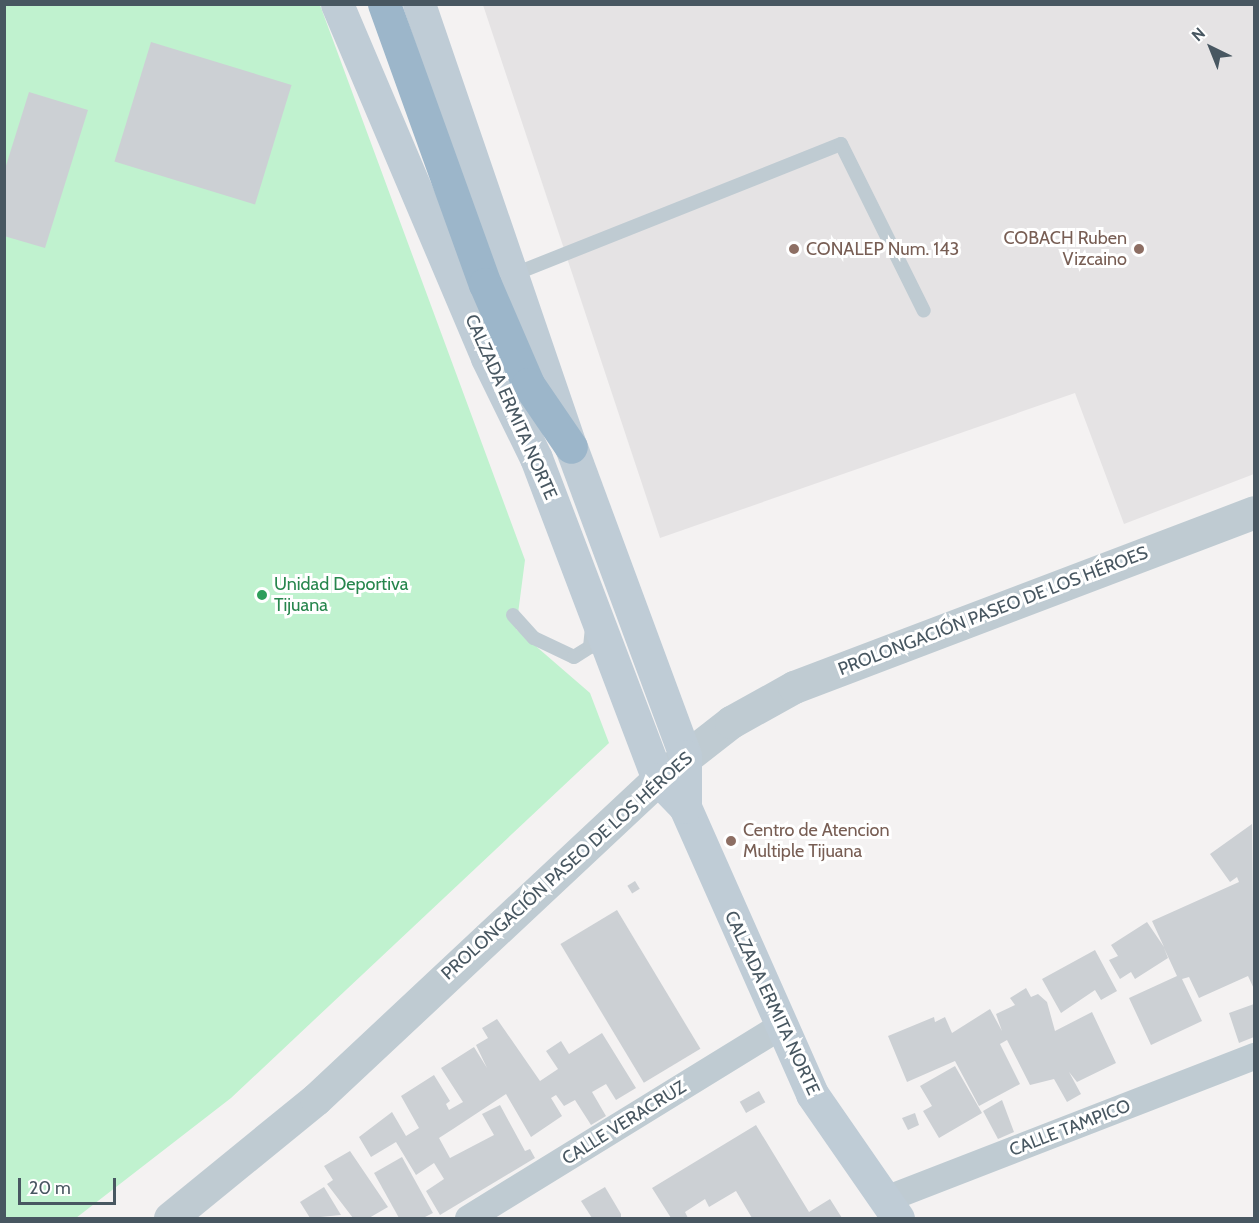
<!DOCTYPE html>
<meta charset="utf-8">
<style>
body{margin:0}
#map{position:relative;width:1259px;height:1223px;overflow:hidden;background:#f4f2f2;font-family:Cabin,sans-serif}
div>[style]{position:absolute}
.education>*{inset:0;background:#e5e3e4}
.green>*{inset:0;background:#c0f2cf}
.building>*{inset:0;background:#ccd0d4;transform-origin:0 0}
.service>*{height:14px;margin:-7px;padding:0 7px;transform-origin:7px;border-radius:7px;background:#bfcbd2}
.minor>*{height:27px;margin:-13.5px;padding:0 13.5px;transform-origin:13.5px;border-radius:13.5px;background:#bfcbd2}
.tertiary>*{height:33px;margin:-16.5px;padding:0 16.5px;transform-origin:16.5px;border-radius:16.5px;background:#bfcbd2}
.secondary>*{height:33px;margin:-16.5px;padding:0 16.5px;transform-origin:16.5px;border-radius:16.5px;background:#bfccd6}
.trunk>*{height:33px;margin:-16.5px;padding:0 16.5px;transform-origin:16.5px;border-radius:16.5px;background:#9cb6ca}
.dots>*{width:16px;height:16px;translate:-50% -50%;box-sizing:border-box;border:3px solid #fff;border-radius:50%}
span{translate:-50% -50%;white-space:nowrap;text-align:center;line-height:1.15;-webkit-text-stroke:6px #fff;paint-order:stroke}
.education-label{font-size:18px;color:#785e54}
.right{translate:-100% -50%;text-align:right}
.left{translate:0 -50%;text-align:left}
.street-label{font-size:18px;color:#485761}
.leisure-label{font-size:18px;color:#27864d}
.frame{position:absolute;inset:0;border:6px solid #485761;pointer-events:none}
.north{position:absolute;left:1181px;top:18px;width:60px;height:60px;-webkit-text-stroke:4px #fff;paint-order:stroke;rotate:317deg;font-size:16px;font-weight:700;line-height:24px;text-align:center;color:#485761}
.north::after{content:'';display:block;margin:auto;width:21px;height:27px;background:#485761;clip-path:polygon(50% 0,100% 100%,50% 72%,0 100%)}
.scale{position:absolute;left:18px;top:1178px;width:98px;height:27px;box-sizing:border-box;border:3px solid #485761;border-top:0;padding-left:8px;font-size:18px;line-height:21px;white-space:nowrap;color:#485761;-webkit-text-stroke:4px #fff;paint-order:stroke}
</style>
<div id="map">
<div class="education">
<div style="clip-path:polygon(483px 5px,1254px 5px,1254px 474px,1124px 524px,1075px 393px,660px 538px)"></div>
</div>
<div class="green">
<div style="clip-path:polygon(5px 5px,320px 5px,525px 560px,516px 629px,590px 693px,609px 743px,231px 1098px,76px 1218px,5px 1218px)"></div>
</div>
<div class="building">
<div style="left:151px;top:42px;width:147px;height:125px;rotate:17deg"></div>
<div style="clip-path:polygon(29px 92px,88px 110px,45px 248px,4px 236px,4px 172px)"></div>
<div style="clip-path:polygon(1252px 824px,1254px 989px,1248px 976px,1199px 998px,1189px 977px,1182px 979px,1202px 1021px,1151px 1045px,1129px 998px,1177px 976px,1164px 948px,1168px 958px,1135px 979px,1131px 972px,1120px 979px,1109px 960px,1118px 956px,1111px 945px,1147px 922px,1164px 947px,1152px 921px,1239px 882px,1237px 877px,1230px 882px,1210px 854px)"></div>
<div style="left:635px;top:881px;width:9px;height:9px;rotate:58deg"></div>
<div style="left:617px;top:910px;width:162px;height:66px;rotate:59deg"></div>
<div style="clip-path:polygon(1095px 950px,1117px 991px,1101px 1000px,1095px 990px,1061px 1013px,1042px 979px)"></div>
<div style="clip-path:polygon(1026px 988px,1031px 997px,1038px 994px,1047px 1002px,1055px 1031px,1092px 1012px,1116px 1063px,1077px 1082px,1069px 1072px,1081px 1094px,1067px 1102px,1054px 1079px,1030px 1085px,1007px 1040px,1000px 1044px,1020px 1084px,979px 1106px,955px 1061px,907px 1082px,888px 1036px,934px 1017px,935px 1022px,945px 1017px,952px 1033px,990px 1009px,1002px 1031px,996px 1014px,1015px 1005px,1010px 998px)"></div>
<div style="clip-path:polygon(1254px 1004px,1254px 1037px,1239px 1043px,1229px 1013px)"></div>
<div style="clip-path:polygon(497px 1019px,540px 1081px,558px 1069px,546px 1051px,561px 1041px,569px 1054px,602px 1033px,636px 1088px,616px 1100px,606px 1084px,592px 1092px,606px 1116px,591px 1125px,575px 1100px,564px 1106px,556px 1095px,551px 1098px,562px 1116px,531px 1137px,506px 1094px,453px 1129px,439px 1138px,450px 1158px,494px 1135px,482px 1114px,500px 1105px,525px 1151px,530px 1149px,535px 1158px,440px 1215px,426px 1191px,444px 1179px,434px 1163px,416px 1175px,396px 1142px,371px 1157px,359px 1137px,392px 1112px,406px 1136px,419px 1128px,401px 1096px,434px 1075px,450px 1101px,446px 1104px,449px 1110px,463px 1102px,441px 1068px,474px 1047px,487px 1068px,476px 1045px,488px 1038px,482px 1028px)"></div>
<div style="clip-path:polygon(955px 1066px,982px 1113px,939px 1138px,923px 1111px,932px 1106px,920px 1086px)"></div>
<div style="left:759px;top:1091px;width:13px;height:22px;rotate:61deg"></div>
<div style="clip-path:polygon(1002px 1100px,1014px 1132px,998px 1139px,983px 1111px)"></div>
<div style="clip-path:polygon(915px 1113px,919px 1125px,908px 1130px,902px 1118px)"></div>
<div style="clip-path:polygon(756px 1125px,809px 1212px,830px 1199px,842px 1218px,752px 1218px,736px 1191px,709px 1207px,705px 1199px,685px 1212px,688px 1218px,671px 1218px,652px 1188px)"></div>
<div style="clip-path:polygon(350px 1151px,388px 1207px,369px 1218px,353px 1218px,327px 1184px,333px 1180px,324px 1166px)"></div>
<div style="clip-path:polygon(402px 1157px,433px 1213px,423px 1218px,399px 1218px,374px 1173px)"></div>
<div style="clip-path:polygon(324px 1187px,341px 1215px,310px 1218px,300px 1202px)"></div>
<div style="clip-path:polygon(605px 1187px,621px 1214px,621px 1218px,592px 1218px,581px 1201px)"></div>
</div>
<div class="service">
<div style="left:512px;top:275px;width:354px;rotate:-21.7deg"></div>
<div style="left:841px;top:144px;width:186px;rotate:63.6deg"></div>
<div style="left:513px;top:615px;width:31px;rotate:48deg"></div>
<div style="left:534px;top:638px;width:44px;rotate:25.4deg"></div>
<div style="left:574px;top:657px;width:19px;rotate:-32deg"></div>
<div style="left:590px;top:647px;width:19px;rotate:-84deg"></div>
</div>
<div class="minor">
<div style="left:885px;top:1199px;width:396px;rotate:-21.2deg"></div>
<div style="left:468px;top:1218px;width:365px;rotate:-31.6deg"></div>
</div>
<div class="tertiary">
<div style="left:170px;top:1218px;width:188px;rotate:-39.2deg"></div>
<div style="left:316px;top:1099px;width:468px;rotate:-43.1deg"></div>
<div style="left:658px;top:779px;width:93px;rotate:-38deg"></div>
<div style="left:731px;top:722px;width:72px;rotate:-29.1deg"></div>
<div style="left:794px;top:687px;width:492px;rotate:-20.8deg"></div>
</div>
<div class="secondary">
<div style="left:337px;top:4px;width:384px;rotate:67deg"></div>
<div style="left:487px;top:358px;width:111px;rotate:63.9deg"></div>
<div style="left:536px;top:458px;width:343px;rotate:69.2deg"></div>
<div style="left:658px;top:779px;width:39px;rotate:46deg"></div>
<div style="left:685px;top:807px;width:314px;rotate:66.1deg"></div>
<div style="left:812px;top:1094px;width:151px;rotate:55.3deg"></div>
<div style="left:419px;top:4px;width:468px;rotate:71.1deg"></div>
<div style="left:571px;top:447px;width:329px;rotate:69.7deg"></div>
<div style="left:685px;top:756px;width:51px;rotate:90deg"></div>
</div>
<div class="trunk">
<div style="left:384px;top:4px;width:298px;rotate:70.2deg"></div>
<div style="left:485px;top:284px;width:109px;rotate:66.7deg"></div>
<div style="left:528px;top:384px;width:76px;rotate:55.7deg"></div>
</div>
<div class="dots">
<div style="left:794px;top:249px;background:#8d6e63"></div>
<div style="left:1139px;top:249px;background:#8d6e63"></div>
<div style="left:262px;top:595px;background:#2e9e5b"></div>
<div style="left:731px;top:841px;background:#8d6e63"></div>
</div>
<div class="education-label">
<span class="right" style="left:1127px;top:249px">COBACH Ruben<br>Vizcaino</span>
<span class="left" style="left:806px;top:249px">CONALEP Num. 143</span>
<span class="left" style="left:743px;top:841px">Centro de Atencion<br>Multiple Tijuana</span>
</div>
<div class="street-label">
<span style="left:511px;top:407px;rotate:66deg">CALZADA ERMITA NORTE</span>
<span style="left:993px;top:611px;rotate:-21deg">PROLONGACIÓN PASEO DE LOS HÉROES</span>
<span style="left:567px;top:866px;rotate:-42deg">PROLONGACIÓN PASEO DE LOS HÉROES</span>
<span style="left:772px;top:1003px;rotate:65deg">CALZADA ERMITA NORTE</span>
<span style="left:624px;top:1123px;rotate:-32deg">CALLE VERACRUZ</span>
<span style="left:1070px;top:1128px;rotate:-21deg">CALLE TAMPICO</span>
</div>
<div class="leisure-label">
<span class="left" style="left:274px;top:595px">Unidad Deportiva<br>Tijuana</span>
</div>
<div class="frame"></div>
<div class="north">N</div>
<div class="scale">20 m</div>
</div>
